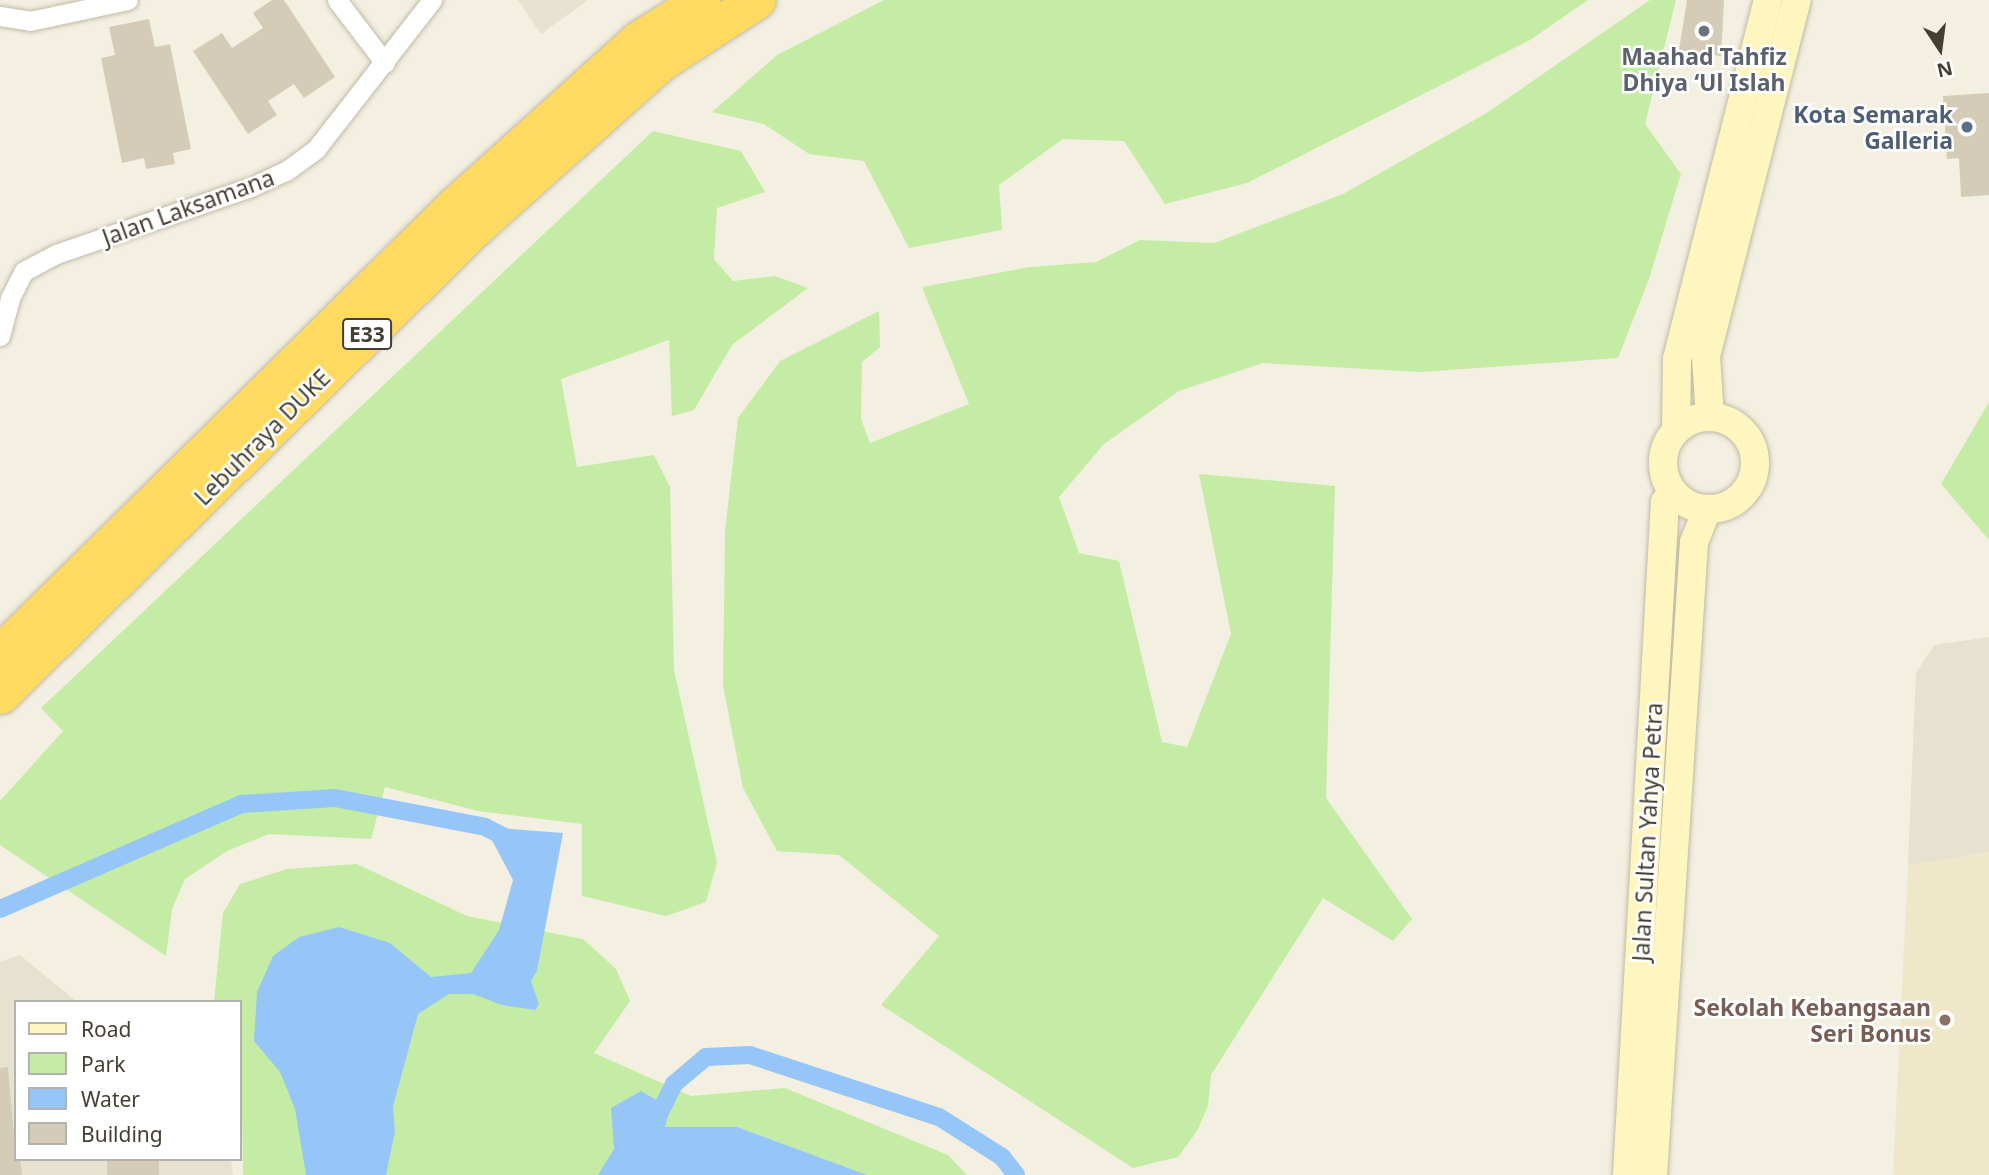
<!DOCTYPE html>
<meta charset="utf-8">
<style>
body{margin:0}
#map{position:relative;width:1989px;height:1175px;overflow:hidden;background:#f3efe1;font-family:"Noto Sans",sans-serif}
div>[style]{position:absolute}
.residential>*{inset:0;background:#e7e2cf}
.education>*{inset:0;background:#eee7ca}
.green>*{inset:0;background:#c5eca5}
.water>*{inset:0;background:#96c6f7}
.canal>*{height:18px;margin:-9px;padding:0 9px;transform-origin:9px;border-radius:9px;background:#96c6f7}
.building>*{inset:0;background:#d4ccb6;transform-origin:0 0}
.roads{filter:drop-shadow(0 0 2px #c1bba6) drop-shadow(0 0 2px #c1bba6)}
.minor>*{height:19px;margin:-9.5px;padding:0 9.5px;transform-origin:9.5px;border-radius:9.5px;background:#fff}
.secondary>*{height:28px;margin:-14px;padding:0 14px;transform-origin:14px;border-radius:14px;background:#fff6bf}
.secondary>.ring{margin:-14px;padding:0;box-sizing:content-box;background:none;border:28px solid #fff6bf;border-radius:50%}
.motorway>*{height:37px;margin:-18.5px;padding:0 18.5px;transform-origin:18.5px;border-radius:18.5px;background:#ffda60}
.dots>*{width:19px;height:19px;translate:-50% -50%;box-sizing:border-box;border:4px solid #fff;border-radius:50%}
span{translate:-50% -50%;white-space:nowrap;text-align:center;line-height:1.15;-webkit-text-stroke:5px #fff;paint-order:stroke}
.shield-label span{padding:2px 5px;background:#fff;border:2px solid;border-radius:5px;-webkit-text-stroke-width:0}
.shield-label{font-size:21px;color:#443f32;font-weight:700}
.worship-label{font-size:23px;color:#5b616d;font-weight:700}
.service-label{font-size:23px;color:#4e5e75;font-weight:700}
.right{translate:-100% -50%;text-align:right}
.street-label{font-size:23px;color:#443f32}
.education-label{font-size:23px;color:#785e54;font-weight:700}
.legend{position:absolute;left:14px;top:1000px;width:228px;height:161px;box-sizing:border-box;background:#fff;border:2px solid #b4b2ad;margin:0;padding:9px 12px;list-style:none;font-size:21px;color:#443f32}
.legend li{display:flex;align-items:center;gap:14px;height:35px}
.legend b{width:35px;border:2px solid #b4b2ad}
.north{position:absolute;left:1905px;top:14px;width:70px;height:70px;-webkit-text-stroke:5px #fff;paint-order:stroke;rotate:167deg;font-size:19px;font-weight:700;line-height:28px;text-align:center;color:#443f32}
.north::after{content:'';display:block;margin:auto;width:24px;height:32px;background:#443f32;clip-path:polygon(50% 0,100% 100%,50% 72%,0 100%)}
</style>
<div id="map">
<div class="residential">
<div style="clip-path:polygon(518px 0,588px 0,541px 34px)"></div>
<div style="clip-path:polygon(1989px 637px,1989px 852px,1908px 866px,1916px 673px,1934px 645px)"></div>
<div style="clip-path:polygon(20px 955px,77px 1002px,16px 1002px,16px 1159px,231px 1159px,233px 1175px,0 1175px,0 962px)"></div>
</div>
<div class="education">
<div style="clip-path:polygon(1989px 852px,1989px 1175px,1893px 1175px,1908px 866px)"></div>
</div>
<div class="green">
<div style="clip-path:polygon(884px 0,1588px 0,1530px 40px,1247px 183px,1165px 204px,1124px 141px,1063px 139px,999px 185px,1002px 230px,909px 248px,864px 161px,809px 154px,764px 124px,712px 112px,777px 55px)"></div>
<div style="clip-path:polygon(1650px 0,1676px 0,1645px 124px,1681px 174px,1649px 279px,1618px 358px,1421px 372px,1263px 363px,1179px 391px,1104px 444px,1059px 497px,1079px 553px,1119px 561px,1162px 742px,1187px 747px,1231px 634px,1199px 474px,1335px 486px,1326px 798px,1412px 919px,1393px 941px,1323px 898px,1211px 1075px,1208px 1106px,1197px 1131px,1178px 1157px,1133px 1168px,881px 1005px,939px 936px,839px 855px,777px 851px,743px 788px,723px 686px,725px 531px,738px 418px,780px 361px,879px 311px,880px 347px,862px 362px,861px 419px,870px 443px,969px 404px,922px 287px,1030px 267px,1096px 262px,1140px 240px,1214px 243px,1343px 194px,1485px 114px)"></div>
<div style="clip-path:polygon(653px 131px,741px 151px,765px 192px,717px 208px,714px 259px,733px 281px,775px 276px,808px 288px,732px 345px,694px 410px,672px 416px,669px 340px,561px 379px,577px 467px,654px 455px,670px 487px,674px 670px,717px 863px,706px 902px,666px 916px,582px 896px,582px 824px,478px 811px,385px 787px,371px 839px,269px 834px,227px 851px,185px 879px,172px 909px,166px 956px,0 845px,0 801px,63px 731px,41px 708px)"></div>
<div style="clip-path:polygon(1989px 402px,1989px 540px,1941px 484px)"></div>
<div style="clip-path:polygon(357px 864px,467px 916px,583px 939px,616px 969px,630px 1001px,594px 1053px,691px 1096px,785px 1088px,948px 1155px,967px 1175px,243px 1175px,240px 1002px,214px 1002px,223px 913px,240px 884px,287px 869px)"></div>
</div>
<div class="water">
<div style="clip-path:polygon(485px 827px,563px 833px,537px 971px,531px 981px,539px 1004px,535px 1010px,502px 1005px,473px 994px,449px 994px,418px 1014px,393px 1107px,395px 1132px,386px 1175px,306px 1175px,295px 1109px,280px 1072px,254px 1041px,257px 992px,273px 956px,299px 937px,339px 927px,390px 943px,431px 977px,471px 973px,499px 930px,513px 880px)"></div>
<div style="clip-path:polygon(641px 1091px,670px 1108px,665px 1127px,737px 1127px,867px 1175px,598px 1175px,614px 1149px,611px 1108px)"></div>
</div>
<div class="canal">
<div style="left:0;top:909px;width:264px;rotate:-23.5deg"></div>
<div style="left:242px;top:804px;width:93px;rotate:-3.7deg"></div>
<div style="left:335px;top:798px;width:153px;rotate:10.9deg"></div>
<div style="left:485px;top:827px;width:22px;rotate:27deg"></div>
<div style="left:650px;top:1175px;width:51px;rotate:-85.5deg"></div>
<div style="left:654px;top:1124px;width:45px;rotate:-63.4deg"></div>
<div style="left:674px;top:1084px;width:42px;rotate:-40.2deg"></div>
<div style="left:706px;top:1057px;width:44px;rotate:-2.6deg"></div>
<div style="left:750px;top:1055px;width:199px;rotate:18.2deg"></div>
<div style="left:939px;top:1117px;width:75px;rotate:32.4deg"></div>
<div style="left:1002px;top:1157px;width:23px;rotate:52deg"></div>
</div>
<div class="building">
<div style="clip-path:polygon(272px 0,284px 0,335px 77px,304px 98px,294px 84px,268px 101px,277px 115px,248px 134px,193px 51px,222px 33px,232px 48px,263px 28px,253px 13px)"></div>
<div style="clip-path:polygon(1687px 0,1724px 0,1721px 56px,1679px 50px)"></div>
<div style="clip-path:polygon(149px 19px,155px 47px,170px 44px,191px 149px,173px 153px,175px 164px,146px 169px,144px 158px,122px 163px,101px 58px,115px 55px,109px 27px)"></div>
<div style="clip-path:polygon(1989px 93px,1989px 195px,1961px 197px,1959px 158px,1947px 159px,1943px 96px)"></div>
<div style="clip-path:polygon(8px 1067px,16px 1159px,20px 1159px,22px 1175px,0 1175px,0 1068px)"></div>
<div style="left:107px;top:1159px;width:52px;height:16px"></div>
</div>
<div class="roads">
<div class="minor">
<div style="left:337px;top:0;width:79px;rotate:52.7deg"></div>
<div style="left:0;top:16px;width:30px;rotate:9deg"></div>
<div style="left:30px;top:21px;width:100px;rotate:-12.1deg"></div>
<div style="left:0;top:336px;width:39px;rotate:-75deg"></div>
<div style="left:10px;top:298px;width:30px;rotate:-63deg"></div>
<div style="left:24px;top:271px;width:36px;rotate:-28deg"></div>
<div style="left:56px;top:254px;width:206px;rotate:-19deg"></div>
<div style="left:251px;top:187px;width:38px;rotate:-25deg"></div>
<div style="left:286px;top:171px;width:37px;rotate:-36deg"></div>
<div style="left:316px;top:149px;width:189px;rotate:-52.1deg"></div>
</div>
<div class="secondary">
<div class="ring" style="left:1663px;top:417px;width:64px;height:64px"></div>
<div style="left:1710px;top:417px;width:61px;rotate:-93.8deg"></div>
<div style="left:1706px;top:356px;width:367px;rotate:-75.7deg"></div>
<div style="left:1676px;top:430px;width:71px;rotate:-89.2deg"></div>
<div style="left:1677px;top:359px;width:370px;rotate:-75.8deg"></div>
<div style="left:1627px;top:1175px;width:674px;rotate:-86.77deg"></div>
<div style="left:1665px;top:502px;width:13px;rotate:-51deg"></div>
<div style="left:1653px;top:1175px;width:634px;rotate:-86.29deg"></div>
<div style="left:1694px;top:542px;width:35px;rotate:-68deg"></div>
</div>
<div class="motorway">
<div style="left:0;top:653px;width:639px;rotate:-44.56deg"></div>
<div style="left:455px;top:205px;width:246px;rotate:-42deg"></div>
<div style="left:638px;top:40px;width:75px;rotate:-32deg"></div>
<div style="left:0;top:695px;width:669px;rotate:-44.52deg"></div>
<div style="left:477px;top:226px;width:246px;rotate:-41.7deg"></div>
<div style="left:661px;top:62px;width:114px;rotate:-32.9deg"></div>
</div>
</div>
<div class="dots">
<div style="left:1704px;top:31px;background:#6b7280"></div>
<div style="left:1967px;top:127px;background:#5c6f8a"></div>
<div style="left:1945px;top:1020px;background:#8d6e63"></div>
</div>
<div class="shield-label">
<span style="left:367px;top:334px">E33</span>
</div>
<div class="worship-label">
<span style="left:1704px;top:69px">Maahad Tahfiz<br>Dhiya ‘Ul Islah</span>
</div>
<div class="service-label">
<span class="right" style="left:1953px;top:127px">Kota Semarak<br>Galleria</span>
</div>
<div class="street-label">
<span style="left:188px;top:207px;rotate:-20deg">Jalan Laksamana</span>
<span style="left:262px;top:437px;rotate:-45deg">Lebuhraya DUKE</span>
<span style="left:1647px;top:832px;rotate:-87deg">Jalan Sultan Yahya Petra</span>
</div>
<div class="education-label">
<span class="right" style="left:1931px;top:1020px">Sekolah Kebangsaan<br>Seri Bonus</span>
</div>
<ul class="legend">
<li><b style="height:9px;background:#fff6bf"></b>Road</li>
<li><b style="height:19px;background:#c5eca5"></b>Park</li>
<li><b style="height:19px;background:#96c6f7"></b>Water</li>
<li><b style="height:19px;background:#d4ccb6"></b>Building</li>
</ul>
<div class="north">N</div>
</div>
